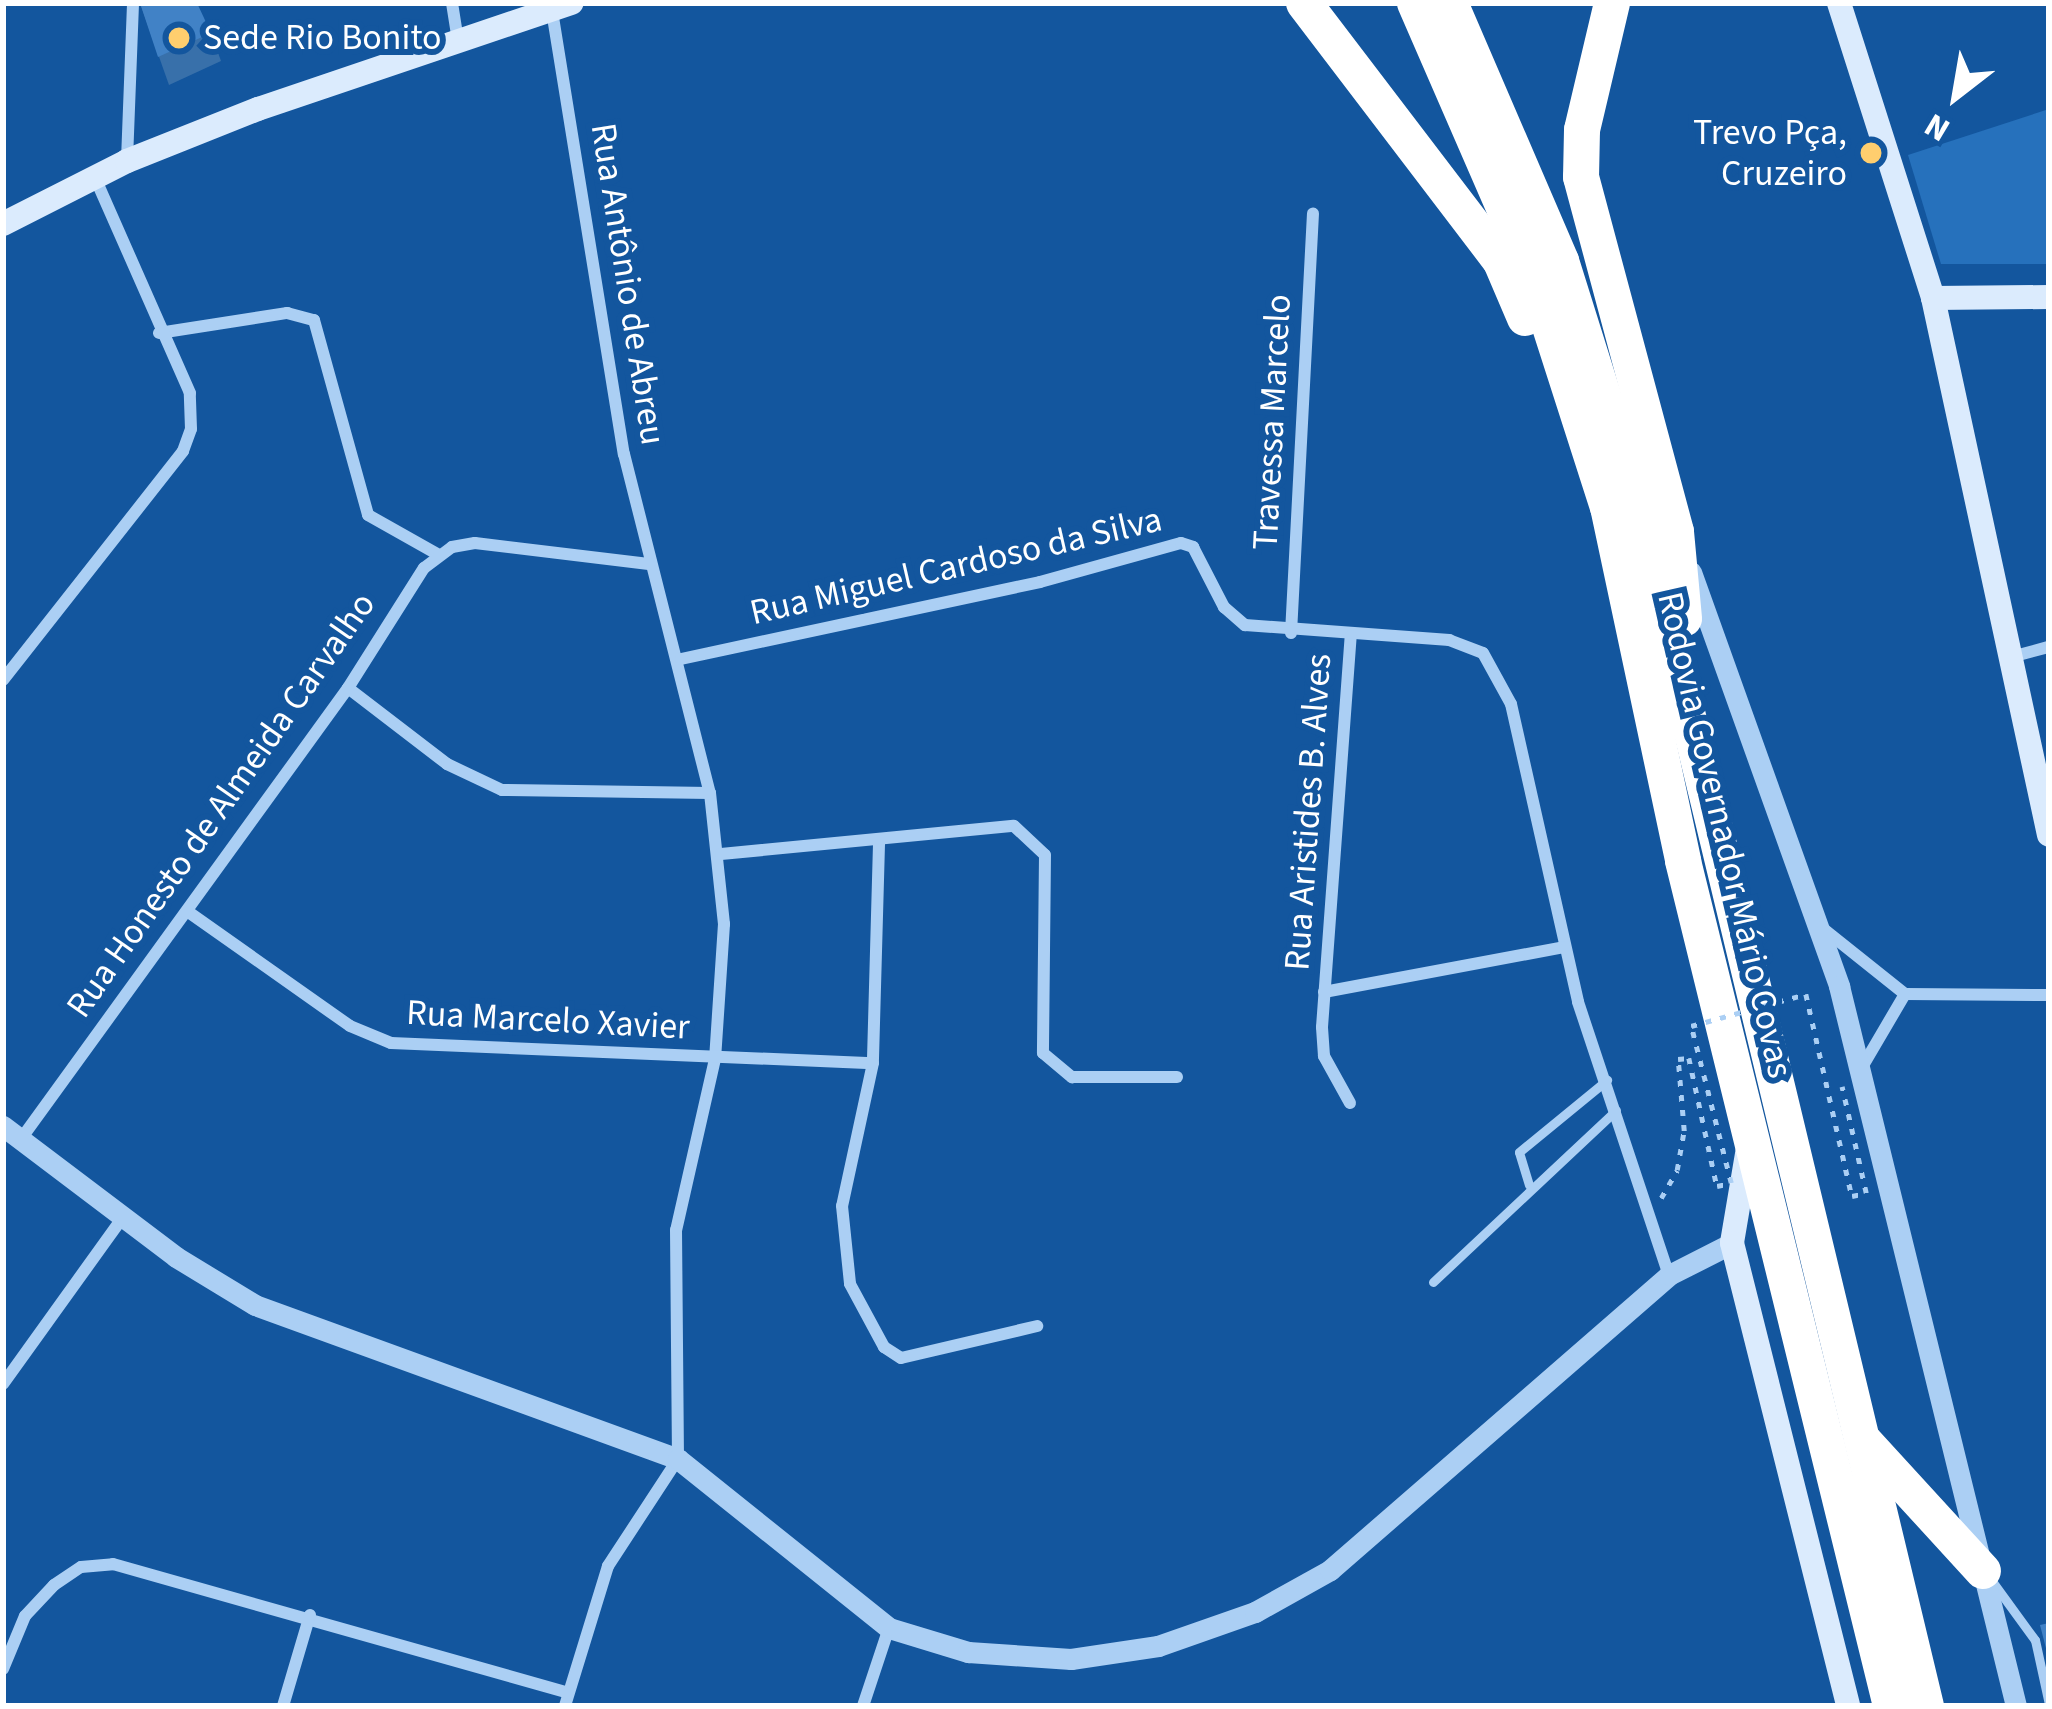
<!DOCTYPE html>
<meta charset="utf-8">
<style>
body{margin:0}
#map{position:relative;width:2052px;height:1709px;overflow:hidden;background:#13569e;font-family:"Source Sans 3",sans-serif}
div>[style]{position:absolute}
.green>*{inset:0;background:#2671bc}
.path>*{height:4.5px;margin-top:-2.25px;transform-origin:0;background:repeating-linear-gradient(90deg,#abcff4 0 6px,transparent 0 15px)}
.service>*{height:9px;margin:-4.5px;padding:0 4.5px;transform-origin:4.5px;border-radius:4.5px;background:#abcff4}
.minor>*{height:12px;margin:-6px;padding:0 6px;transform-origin:6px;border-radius:6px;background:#abcff4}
.tertiary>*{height:21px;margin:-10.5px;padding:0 10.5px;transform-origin:10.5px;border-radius:10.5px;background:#abcff4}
.secondary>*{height:24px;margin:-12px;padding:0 12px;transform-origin:12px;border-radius:12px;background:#dbebfd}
.motorway>*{height:36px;margin:-18px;padding:0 18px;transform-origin:18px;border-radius:18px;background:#fff}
.path-bridge>*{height:4.5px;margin-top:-2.25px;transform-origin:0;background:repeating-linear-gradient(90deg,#abcff4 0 6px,transparent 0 15px)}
.wall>*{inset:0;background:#3870aa}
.building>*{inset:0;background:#4182c6}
.dots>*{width:33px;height:33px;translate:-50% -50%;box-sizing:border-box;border:6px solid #13569e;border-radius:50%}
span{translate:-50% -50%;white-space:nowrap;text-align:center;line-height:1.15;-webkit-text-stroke:12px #13569e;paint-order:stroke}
.poi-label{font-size:36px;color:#fff}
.left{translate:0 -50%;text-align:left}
.right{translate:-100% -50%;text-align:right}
.street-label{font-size:36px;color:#fff}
.frame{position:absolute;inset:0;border:6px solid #fff;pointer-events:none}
.north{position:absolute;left:1896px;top:36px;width:120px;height:120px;-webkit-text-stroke:9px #13569e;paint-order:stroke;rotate:211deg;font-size:33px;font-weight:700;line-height:48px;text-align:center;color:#fff}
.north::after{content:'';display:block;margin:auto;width:42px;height:54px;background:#fff;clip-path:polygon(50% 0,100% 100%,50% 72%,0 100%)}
</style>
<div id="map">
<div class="green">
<div style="clip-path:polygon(2049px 109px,2049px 264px,1941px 264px,1908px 155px)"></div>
</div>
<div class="path">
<div style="left:1661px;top:1198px;width:32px;rotate:-60deg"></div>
<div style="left:1677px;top:1170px;width:40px;rotate:-80deg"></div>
<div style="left:1684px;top:1131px;width:72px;rotate:-94.8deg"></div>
</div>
<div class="service">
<div style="left:1529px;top:1185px;width:34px;rotate:-107deg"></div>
<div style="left:1519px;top:1152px;width:114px;rotate:-39.3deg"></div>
<div style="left:1433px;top:1282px;width:251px;rotate:-43.2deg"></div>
<div style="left:1989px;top:1577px;width:78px;rotate:53.9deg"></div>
<div style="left:2035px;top:1640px;width:66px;rotate:77.7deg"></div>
</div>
<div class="minor">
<div style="left:452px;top:3px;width:37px;rotate:81deg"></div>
<div style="left:552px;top:11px;width:449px;rotate:80.8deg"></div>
<div style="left:624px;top:454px;width:350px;rotate:75.8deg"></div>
<div style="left:710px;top:793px;width:132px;rotate:83.9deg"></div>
<div style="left:724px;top:924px;width:135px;rotate:93.8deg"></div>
<div style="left:715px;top:1059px;width:175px;rotate:102.8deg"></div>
<div style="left:676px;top:1230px;width:229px;rotate:89.5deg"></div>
<div style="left:678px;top:1459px;width:128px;rotate:123.2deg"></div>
<div style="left:608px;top:1566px;width:146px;rotate:107.1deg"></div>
<div style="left:127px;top:160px;width:157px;rotate:-87.8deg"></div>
<div style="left:159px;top:333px;width:130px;rotate:-8.9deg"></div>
<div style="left:287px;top:313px;width:28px;rotate:15deg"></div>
<div style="left:314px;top:320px;width:202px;rotate:74.5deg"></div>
<div style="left:368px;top:515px;width:81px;rotate:29.4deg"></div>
<div style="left:1291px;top:633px;width:420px;rotate:-87deg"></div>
<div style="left:2011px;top:657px;width:39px;rotate:-15deg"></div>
<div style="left:681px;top:659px;width:367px;rotate:-12.1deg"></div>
<div style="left:1040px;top:582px;width:146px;rotate:-15.5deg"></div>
<div style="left:1181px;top:543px;width:13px;rotate:18deg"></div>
<div style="left:1193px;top:547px;width:68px;rotate:62.7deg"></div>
<div style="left:1224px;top:607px;width:28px;rotate:41deg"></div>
<div style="left:1245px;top:625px;width:205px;rotate:4.2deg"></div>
<div style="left:1449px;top:640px;width:36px;rotate:21deg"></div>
<div style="left:1483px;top:653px;width:58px;rotate:61.2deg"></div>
<div style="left:1511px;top:704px;width:305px;rotate:77.3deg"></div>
<div style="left:1578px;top:1002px;width:288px;rotate:71.6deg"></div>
<div style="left:3px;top:680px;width:291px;rotate:-51.8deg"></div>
<div style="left:183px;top:451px;width:23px;rotate:-70deg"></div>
<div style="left:191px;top:429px;width:36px;rotate:-92deg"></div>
<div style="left:190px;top:393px;width:235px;rotate:-113.8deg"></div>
<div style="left:348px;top:688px;width:125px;rotate:37.5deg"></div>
<div style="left:447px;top:764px;width:61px;rotate:25.3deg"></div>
<div style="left:502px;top:790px;width:208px;rotate:0.8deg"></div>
<div style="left:879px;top:844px;width:219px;rotate:91.6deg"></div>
<div style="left:873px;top:1063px;width:146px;rotate:102.2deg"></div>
<div style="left:842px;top:1206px;width:78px;rotate:84.1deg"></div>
<div style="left:850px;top:1284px;width:72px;rotate:61.6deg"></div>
<div style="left:884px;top:1347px;width:20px;rotate:33deg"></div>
<div style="left:901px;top:1358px;width:140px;rotate:-13.2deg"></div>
<div style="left:721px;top:854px;width:294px;rotate:-5.5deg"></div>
<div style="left:1014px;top:826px;width:42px;rotate:43.1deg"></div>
<div style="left:1045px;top:855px;width:198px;rotate:90.6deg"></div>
<div style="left:1043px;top:1053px;width:38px;rotate:40deg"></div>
<div style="left:1072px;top:1077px;width:105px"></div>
<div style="left:187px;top:911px;width:199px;rotate:35.2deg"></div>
<div style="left:350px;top:1026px;width:44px;rotate:22.5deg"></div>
<div style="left:391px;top:1043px;width:482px;rotate:2.4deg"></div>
<div style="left:1821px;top:927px;width:107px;rotate:38.6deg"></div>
<div style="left:1905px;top:994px;width:144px;rotate:0.4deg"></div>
<div style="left:1324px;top:992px;width:244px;rotate:-10.6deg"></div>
<div style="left:1861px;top:1069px;width:87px;rotate:-59.6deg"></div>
<div style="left:1350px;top:1103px;width:54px;rotate:-119deg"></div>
<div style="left:1324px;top:1056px;width:29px;rotate:-94deg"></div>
<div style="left:1322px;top:1027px;width:392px;rotate:-85.8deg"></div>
<div style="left:21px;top:1139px;width:557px;rotate:-54.06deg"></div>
<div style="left:348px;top:688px;width:142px;rotate:-57.7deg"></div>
<div style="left:424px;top:568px;width:35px;rotate:-37deg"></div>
<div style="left:452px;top:547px;width:23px;rotate:-10deg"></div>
<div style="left:475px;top:543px;width:175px;rotate:6.9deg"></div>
<div style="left:3px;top:1384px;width:206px;rotate:-54.3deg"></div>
<div style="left:3px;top:1669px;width:57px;rotate:-67.5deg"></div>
<div style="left:25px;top:1616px;width:42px;rotate:-46.9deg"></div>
<div style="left:54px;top:1585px;width:32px;rotate:-34deg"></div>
<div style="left:81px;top:1567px;width:32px;rotate:-5deg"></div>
<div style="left:113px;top:1564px;width:473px;rotate:15.8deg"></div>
<div style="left:283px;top:1706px;width:95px;rotate:-73.5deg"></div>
<div style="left:863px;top:1706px;width:82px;rotate:-71.6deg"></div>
</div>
<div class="tertiary">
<div style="left:1691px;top:572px;width:440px;rotate:70.3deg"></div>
<div style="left:1839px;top:986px;width:741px;rotate:76.19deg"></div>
<div style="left:3px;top:1126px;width:217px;rotate:37.1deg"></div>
<div style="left:176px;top:1257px;width:92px;rotate:31.3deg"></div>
<div style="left:255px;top:1305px;width:450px;rotate:20deg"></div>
<div style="left:678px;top:1459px;width:270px;rotate:38.7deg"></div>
<div style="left:889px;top:1628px;width:83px;rotate:16.9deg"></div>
<div style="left:968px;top:1652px;width:103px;rotate:3.9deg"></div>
<div style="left:1071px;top:1659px;width:88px;rotate:-8.5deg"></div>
<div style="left:1158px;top:1646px;width:103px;rotate:-19.3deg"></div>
<div style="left:1255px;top:1612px;width:86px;rotate:-29.2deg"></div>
<div style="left:1330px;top:1570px;width:449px;rotate:-41deg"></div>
<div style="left:1669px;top:1275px;width:71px;rotate:-26.9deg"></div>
</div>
<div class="secondary">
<div style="left:1839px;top:3px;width:310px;rotate:72.3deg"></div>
<div style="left:1933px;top:298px;width:549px;rotate:77.81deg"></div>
<div style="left:3px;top:224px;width:139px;rotate:-26.9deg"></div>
<div style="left:127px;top:161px;width:141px;rotate:-21.7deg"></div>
<div style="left:258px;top:109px;width:331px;rotate:-18.7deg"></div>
<div style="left:1933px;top:298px;width:116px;rotate:-0.5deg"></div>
<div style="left:1748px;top:1148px;width:96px;rotate:99.6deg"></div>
<div style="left:1732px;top:1243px;width:477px;rotate:75.9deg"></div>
</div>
<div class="motorway">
<div style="left:1304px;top:3px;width:325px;rotate:52.7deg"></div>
<div style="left:1501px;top:262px;width:61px;rotate:66.8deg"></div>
<div style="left:1415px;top:3px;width:299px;rotate:66.5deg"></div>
<div style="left:1534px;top:277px;width:242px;rotate:72.2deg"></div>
<div style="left:1608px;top:507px;width:362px;rotate:78deg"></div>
<div style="left:1683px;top:861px;width:870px;rotate:76.17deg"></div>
<div style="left:1450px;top:3px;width:281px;rotate:66.7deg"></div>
<div style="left:1561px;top:261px;width:250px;rotate:72.6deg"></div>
<div style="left:1636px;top:500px;width:1240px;rotate:76.48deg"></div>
<div style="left:1612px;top:3px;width:130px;rotate:103.3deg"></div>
<div style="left:1582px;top:130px;width:47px;rotate:91.2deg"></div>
<div style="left:1581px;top:177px;width:367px;rotate:75deg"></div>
<div style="left:1676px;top:532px;width:87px;rotate:84.7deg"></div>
<div style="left:1862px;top:1439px;width:179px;rotate:47.5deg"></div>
</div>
<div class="path-bridge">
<div style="left:1678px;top:1059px;width:11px;rotate:-5deg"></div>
<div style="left:1689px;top:1058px;width:131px;rotate:77.7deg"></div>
<div style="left:1717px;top:1186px;width:14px;rotate:-12deg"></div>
<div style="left:1731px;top:1183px;width:162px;rotate:-104.3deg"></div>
<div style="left:1691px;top:1026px;width:119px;rotate:-15.5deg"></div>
<div style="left:1806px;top:994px;width:207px;rotate:77.2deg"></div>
<div style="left:1852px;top:1196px;width:14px;rotate:-12deg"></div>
<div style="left:1866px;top:1193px;width:109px;rotate:-102.8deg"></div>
</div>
<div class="wall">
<div style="clip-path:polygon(140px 3px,211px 33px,221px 61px,169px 85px)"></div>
</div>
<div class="building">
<div style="clip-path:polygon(140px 3px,197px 3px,211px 33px,158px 57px)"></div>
<div style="clip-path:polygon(2049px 1623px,2049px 1660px,2040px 1625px)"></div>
</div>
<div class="dots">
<div style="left:179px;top:38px;background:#ffce6e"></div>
<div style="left:1871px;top:153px;background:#ffce6e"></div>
</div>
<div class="poi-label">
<span class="left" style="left:203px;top:38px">Sede Rio Bonito</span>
<span class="right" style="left:1847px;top:153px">Trevo Pça,<br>Cruzeiro</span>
</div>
<div class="street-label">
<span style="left:628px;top:284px;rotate:81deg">Rua Antônio de Abreu</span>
<span style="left:1272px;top:422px;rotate:-87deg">Travessa Marcelo</span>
<span style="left:956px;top:566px;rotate:-13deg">Rua Miguel Cardoso da Silva</span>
<span style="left:221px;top:805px;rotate:-55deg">Rua Honesto de Almeida Carvalho</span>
<span style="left:1308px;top:812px;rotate:-86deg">Rua Aristides B. Alves</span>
<span style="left:1725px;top:835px;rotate:77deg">Rodovia Governador Mário Covas</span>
<span style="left:548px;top:1020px;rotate:3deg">Rua Marcelo Xavier</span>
</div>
<div class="frame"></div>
<div class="north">N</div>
</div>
